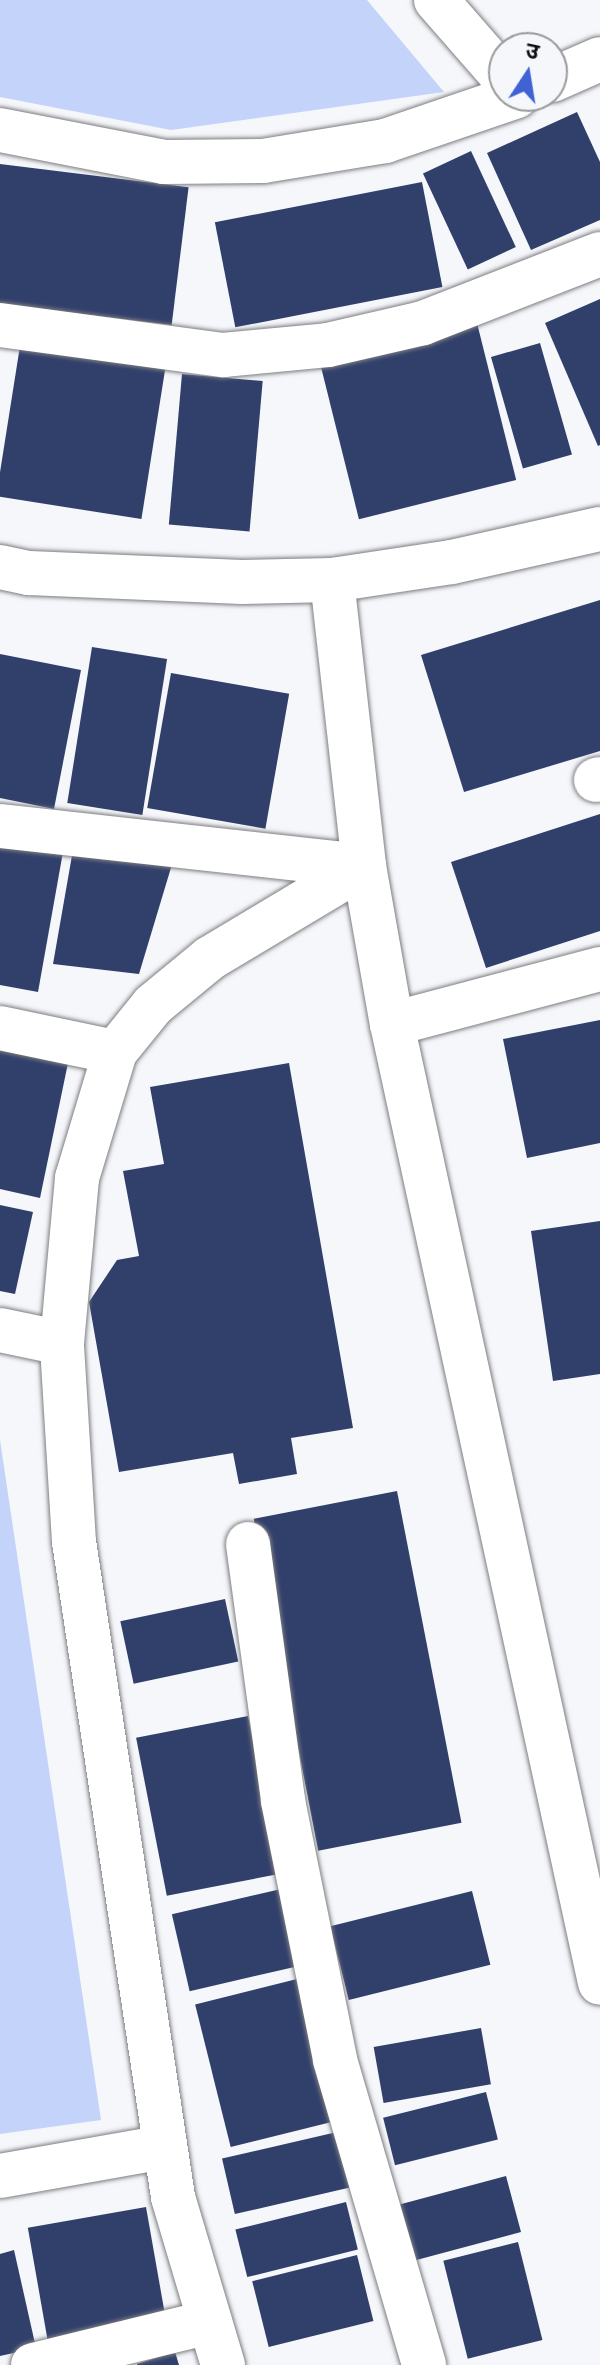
<!DOCTYPE html>
<meta charset="utf-8">
<style>
body{margin:0}
#map{position:relative;width:600px;height:2365px;overflow:hidden;background:#f5f7fa;font-family:"PT Sans Narrow","Noto Sans Devanagari",sans-serif}
div>[style]{position:absolute}
.green>*{inset:0;background:#c4d3f9}
.building>*{inset:0;background:#31406b;transform-origin:0 0}
.roads{filter:drop-shadow(0 0 2px #7d7e82) drop-shadow(0 0 2px #7d7e82)}
.street>*{height:44px;margin:-22px;padding:0 22px;transform-origin:22px;border-radius:22px;background:#fff}
span{translate:-50% -50%;white-space:nowrap;text-align:center;line-height:1.15;-webkit-text-stroke:8px #f5f7fa;paint-order:stroke}
.north{position:absolute;left:488px;top:32px;width:80px;height:80px;box-sizing:border-box;background:#f5f7fa;border:2px solid #999a9c;border-radius:50%;rotate:12deg;font-size:22px;font-weight:700;line-height:32px;text-align:center;color:#0e0e10}
.north::after{content:'';display:block;margin:auto;width:28px;height:36px;background:#4162d4;clip-path:polygon(50% 0,100% 100%,50% 72%,0 100%)}
</style>
<div id="map">
<div class="green">
<div style="clip-path:polygon(0 0,367px 0,444px 92px,171px 130px,0 97px)"></div>
<div style="clip-path:polygon(0 1440px,101px 2120px,0 2134px)"></div>
</div>
<div class="building">
<div style="clip-path:polygon(577px 112px,600px 162px,600px 220px,531px 250px,487px 153px)"></div>
<div style="left:471px;top:151px;width:106px;height:53px;rotate:65deg"></div>
<div style="left:0;top:164px;width:190px;height:139px;rotate:7deg"></div>
<div style="left:422px;top:182px;width:107px;height:211px;rotate:79deg"></div>
<div style="clip-path:polygon(600px 299px,600px 445px,598px 446px,545px 323px)"></div>
<div style="left:476px;top:319px;width:166px;height:162px;rotate:76deg"></div>
<div style="left:540px;top:343px;width:116px;height:51px;rotate:74deg"></div>
<div style="left:20px;top:346px;width:147px;height:152px;rotate:9deg"></div>
<div style="left:182px;top:374px;width:81px;height:151px;rotate:5deg"></div>
<div style="clip-path:polygon(600px 600px,600px 751px,464px 792px,421px 655px)"></div>
<div style="left:92px;top:647px;width:76px;height:158px;rotate:9deg"></div>
<div style="clip-path:polygon(0 654px,81px 670px,54px 809px,0 798px)"></div>
<div style="left:171px;top:673px;width:120px;height:137px;rotate:10deg"></div>
<div style="clip-path:polygon(600px 814px,600px 931px,486px 968px,451px 862px)"></div>
<div style="clip-path:polygon(0 840px,63px 852px,38px 992px,0 985px)"></div>
<div style="clip-path:polygon(74px 844px,173px 861px,139px 974px,53px 964px)"></div>
<div style="clip-path:polygon(600px 1020px,600px 1143px,527px 1158px,503px 1039px)"></div>
<div style="clip-path:polygon(0 1050px,68px 1063px,40px 1198px,0 1189px)"></div>
<div style="clip-path:polygon(289px 1063px,353px 1428px,291px 1438px,297px 1474px,239px 1484px,233px 1453px,119px 1472px,89px 1302px,117px 1260px,139px 1256px,123px 1171px,164px 1164px,150px 1087px)"></div>
<div style="clip-path:polygon(0 1205px,33px 1212px,15px 1294px,0 1291px)"></div>
<div style="clip-path:polygon(600px 1221px,600px 1374px,553px 1381px,531px 1231px)"></div>
<div style="left:397px;top:1491px;width:338px;height:146px;rotate:79deg"></div>
<div style="left:225px;top:1599px;width:64px;height:107px;rotate:78deg"></div>
<div style="left:248px;top:1716px;width:161px;height:114px;rotate:79deg"></div>
<div style="left:281px;top:1889px;width:79px;height:112px;rotate:77deg"></div>
<div style="left:472px;top:1891px;width:76px;height:146px;rotate:76deg"></div>
<div style="left:297px;top:1979px;width:147px;height:105px;rotate:76deg"></div>
<div style="left:481px;top:2028px;width:57px;height:109px;rotate:80deg"></div>
<div style="left:486px;top:2092px;width:49px;height:106px;rotate:76deg"></div>
<div style="left:337px;top:2132px;width:57px;height:118px;rotate:77deg"></div>
<div style="left:506px;top:2176px;width:58px;height:114px;rotate:75deg"></div>
<div style="left:346px;top:2202px;width:49px;height:114px;rotate:76deg"></div>
<div style="left:146px;top:2207px;width:126px;height:120px;rotate:80deg"></div>
<div style="left:518px;top:2242px;width:101px;height:77px;rotate:76deg"></div>
<div style="clip-path:polygon(14px 2250px,36px 2348px,0 2356px,0 2254px)"></div>
<div style="left:357px;top:2255px;width:68px;height:108px;rotate:76deg"></div>
<div style="clip-path:polygon(175px 2352px,179px 2365px,137px 2365px,137px 2364px)"></div>
</div>
<div class="roads">
<div class="street">
<div style="left:436px;top:0;width:103px;rotate:48.9deg"></div>
<div style="left:552px;top:80px;width:52px;rotate:-23.6deg"></div>
<div style="left:0;top:130px;width:167px;rotate:11deg"></div>
<div style="left:164px;top:162px;width:99px;rotate:-0.6deg"></div>
<div style="left:263px;top:161px;width:124px;rotate:-9.3deg"></div>
<div style="left:385px;top:141px;width:139px;rotate:-18.8deg"></div>
<div style="left:0;top:325px;width:225px;rotate:7.7deg"></div>
<div style="left:223px;top:355px;width:105px;rotate:-5.4deg"></div>
<div style="left:328px;top:345px;width:98px;rotate:-13deg"></div>
<div style="left:423px;top:323px;width:190px;rotate:-21.3deg"></div>
<div style="left:0;top:567px;width:30px;rotate:12deg"></div>
<div style="left:29px;top:573px;width:213px;rotate:2.4deg"></div>
<div style="left:242px;top:582px;width:90px;rotate:-1.3deg"></div>
<div style="left:332px;top:580px;width:121px;rotate:-8.5deg"></div>
<div style="left:452px;top:562px;width:152px;rotate:-12.6deg"></div>
<div style="left:332px;top:580px;width:288px;rotate:83.6deg"></div>
<div style="left:364px;top:866px;width:160px;rotate:80deg"></div>
<div style="left:392px;top:1024px;width:981px;rotate:77.76deg"></div>
<div style="left:596px;top:780px;width:4px;rotate:-14deg"></div>
<div style="left:0;top:826px;width:366px;rotate:6.3deg"></div>
<div style="left:392px;top:1024px;width:215px;rotate:-14.8deg"></div>
<div style="left:0;top:1028px;width:117px;rotate:11.8deg"></div>
<div style="left:0;top:1330px;width:63px;rotate:11.8deg"></div>
<div style="left:248px;top:1544px;width:259px;rotate:82.2deg"></div>
<div style="left:283px;top:1801px;width:264px;rotate:78.6deg"></div>
<div style="left:335px;top:2060px;width:318px;rotate:73.7deg"></div>
<div style="left:0;top:2176px;width:167px;rotate:-10deg"></div>
<div style="left:33px;top:2365px;width:182px;rotate:-13.7deg"></div>
<div style="left:223px;top:2365px;width:175px;rotate:-106.6deg"></div>
<div style="left:173px;top:2197px;width:662px;rotate:-98.59deg"></div>
<div style="left:74px;top:1542px;width:199px;rotate:-93.5deg"></div>
<div style="left:62px;top:1343px;width:166px;rotate:-84.8deg"></div>
<div style="left:77px;top:1178px;width:132px;rotate:-73.2deg"></div>
<div style="left:115px;top:1052px;width:60px;rotate:-51deg"></div>
<div style="left:153px;top:1005px;width:74px;rotate:-39.5deg"></div>
<div style="left:210px;top:958px;width:179px;rotate:-30.9deg"></div>
</div>
</div>
<div class="north">उ</div>
</div>
